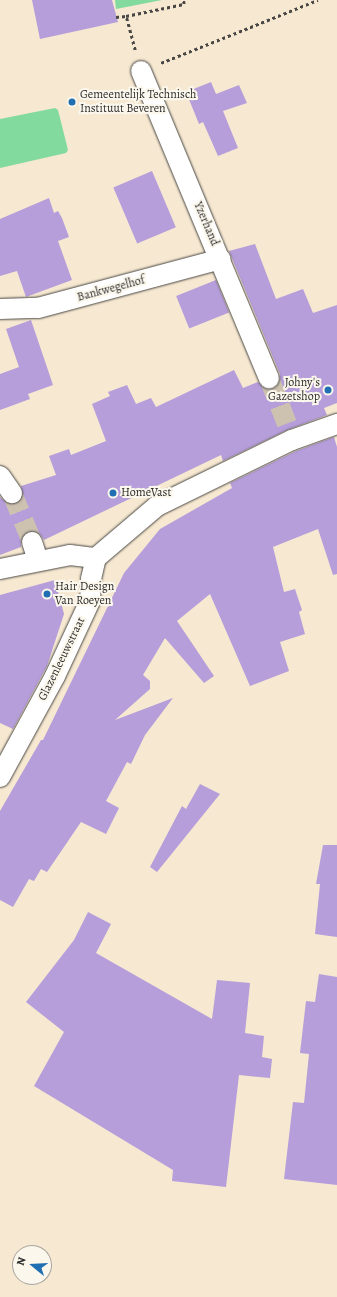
<!DOCTYPE html>
<style>
body{margin:0}
#map{position:relative;width:337px;height:1297px;overflow:hidden;background:#f6e8d1;font-family:Alegreya,serif}
div>[style]{position:absolute}
.green>*{inset:0;background:#82da9f}
.building>*{inset:0;background:#b69edb;transform-origin:0 0}
.street-tunnel>*{height:20px;margin-top:-10px;transform-origin:0;background:repeating-linear-gradient(90deg,#cdc2b0 0 20px,transparent 0 30px)}
.path>*{height:2.5px;margin-top:-1.25px;transform-origin:0;background:repeating-linear-gradient(90deg,#494744 0 3px,transparent 0 6px)}
.roads{filter:drop-shadow(0 0 1px #494744) drop-shadow(0 0 1px #494744)}
.street>*{height:20px;margin:-10px;padding:0 10px;transform-origin:10px;border-radius:10px;background:#fff}
.dots>*{width:11px;height:11px;translate:-50% -50%;box-sizing:border-box;border:2px solid #fbf7ec;border-radius:50%}
span{translate:-50% -50%;white-space:nowrap;text-align:center;line-height:1.15;-webkit-text-stroke:4px #fbf7ec;paint-order:stroke}
.poi-label{font-size:12px;color:#2b2b2b}
.left{translate:0 -50%;text-align:left}
.right{translate:-100% -50%;text-align:right}
.street-label{font-size:12px;color:#2b2b2b}
.north{position:absolute;left:12px;top:1245px;width:40px;height:40px;box-sizing:border-box;background:#fbf7ec;border:1px solid #a8a59f;border-radius:50%;rotate:288deg;font-size:11px;font-weight:700;line-height:16px;text-align:center;color:#2b2b2b}
.north::after{content:'';display:block;margin:auto;width:14px;height:18px;background:#1f6fb2;clip-path:polygon(50% 0,100% 100%,50% 72%,0 100%)}
</style>
<div id="map">
<div class="green">
<div style="clip-path:polygon(115px 0,162px 0,116px 9px)"></div>
<div style="clip-path:polygon(55px 108px,58px 110px,68px 150px,66px 153px,0 168px,0 119px)"></div>
</div>
<div class="building">
<div style="clip-path:polygon(32px 0,112px 0,118px 22px,40px 39px)"></div>
<div style="clip-path:polygon(211px 82px,216px 94px,239px 85px,247px 103px,223px 111px,238px 148px,218px 156px,203px 122px,199px 124px,186px 92px)"></div>
<div style="left:152px;top:171px;width:61px;height:42px;rotate:67deg"></div>
<div style="clip-path:polygon(49px 198px,54px 213px,58px 211px,62px 218px,69px 237px,58px 241px,72px 280px,26px 297px,17px 271px,0 276px,0 219px)"></div>
<div style="clip-path:polygon(255px 244px,276px 299px,303px 289px,313px 313px,337px 305px,337px 403px,324px 408px,327px 415px,287px 430px,223px 461px,221px 455px,44px 540px,39px 533px,28px 531px,21px 539px,21px 547px,0 555px,0 497px,8px 504px,18px 503px,23px 497px,21px 486px,56px 475px,49px 456px,69px 449px,71px 455px,106px 441px,92px 404px,110px 396px,108px 392px,127px 385px,136px 404px,151px 398px,156px 407px,234px 370px,243px 388px,258px 382px,267px 389px,278px 385px,280px 374px,229px 251px)"></div>
<div style="left:216px;top:280px;width:35px;height:43px;rotate:68deg"></div>
<div style="clip-path:polygon(31px 320px,53px 385px,28px 394px,30px 399px,0 410px,0 374px,19px 367px,6px 329px)"></div>
<div style="clip-path:polygon(334px 437px,337px 447px,337px 574px,333px 575px,318px 529px,273px 547px,284px 592px,295px 589px,302px 610px,299px 612px,305px 634px,280px 642px,289px 671px,250px 686px,210px 594px,177px 621px,214px 676px,204px 683px,165px 638px,143px 675px,150px 681px,150px 689px,115px 720px,173px 698px,145px 735px,131px 764px,127px 762px,106px 801px,119px 808px,106px 834px,81px 822px,47px 872px,41px 869px,34px 881px,29px 879px,13px 907px,0 900px,0 811px,41px 740px,43px 740px,124px 573px,160px 529px,232px 488px,230px 483px,296px 451px)"></div>
<div style="clip-path:polygon(55px 580px,64px 614px,47px 666px,13px 729px,0 723px,0 595px)"></div>
<div style="clip-path:polygon(200px 784px,220px 794px,157px 872px,150px 867px,182px 806px,186px 809px)"></div>
<div style="clip-path:polygon(323px 845px,337px 845px,337px 937px,315px 934px,320px 884px,316px 884px)"></div>
<div style="clip-path:polygon(88px 912px,111px 924px,96px 953px,212px 1019px,217px 980px,250px 983px,245px 1033px,264px 1036px,262px 1057px,272px 1059px,270px 1078px,239px 1075px,226px 1187px,172px 1181px,173px 1170px,34px 1086px,64px 1032px,26px 1002px,74px 940px)"></div>
<div style="clip-path:polygon(319px 974px,337px 977px,337px 1185px,284px 1179px,293px 1102px,304px 1103px,309px 1054px,300px 1053px,306px 1001px,315px 1002px)"></div>
</div>
<div class="street-tunnel">
<div style="left:269px;top:378px;width:49px;rotate:68.6deg"></div>
<div style="left:12px;top:493px;width:53px;rotate:67.8deg"></div>
</div>
<div class="path">
<div style="left:116px;top:17px;width:10px;rotate:-6deg"></div>
<div style="left:135px;top:50px;width:35px;rotate:-105deg"></div>
<div style="left:126px;top:16px;width:59px;rotate:-11.7deg"></div>
<div style="left:184px;top:4px;width:4px;rotate:-104deg"></div>
<div style="left:161px;top:63px;width:169px;rotate:-21.9deg"></div>
</div>
<div class="roads">
<div class="street">
<div style="left:141px;top:71px;width:333px;rotate:67.4deg"></div>
<div style="left:0;top:309px;width:38px;rotate:-2deg"></div>
<div style="left:38px;top:308px;width:189px;rotate:-15deg"></div>
<div style="left:0;top:476px;width:21px;rotate:55deg"></div>
<div style="left:32px;top:542px;width:19px;rotate:72deg"></div>
<div style="left:0;top:569px;width:71px;rotate:-11.3deg"></div>
<div style="left:70px;top:555px;width:26px;rotate:7deg"></div>
<div style="left:0;top:777px;width:115px;rotate:-61.4deg"></div>
<div style="left:55px;top:676px;width:83px;rotate:-65deg"></div>
<div style="left:90px;top:601px;width:22px;rotate:-87deg"></div>
<div style="left:91px;top:579px;width:22px;rotate:-77deg"></div>
<div style="left:96px;top:558px;width:80px;rotate:-40.4deg"></div>
<div style="left:157px;top:506px;width:150px;rotate:-26.1deg"></div>
<div style="left:292px;top:440px;width:48px;rotate:-19.6deg"></div>
</div>
</div>
<div class="dots">
<div style="left:72px;top:102px;background:#1f6fb2"></div>
<div style="left:328px;top:390px;background:#1f6fb2"></div>
<div style="left:113px;top:493px;background:#1f6fb2"></div>
<div style="left:47px;top:594px;background:#1f6fb2"></div>
</div>
<div class="poi-label">
<span class="left" style="left:80px;top:102px">Gemeentelijk Technisch<br>Instituut Beveren</span>
<span class="right" style="left:320px;top:390px">Johny's<br>Gazetshop</span>
<span class="left" style="left:121px;top:493px">HomeVast</span>
<span class="left" style="left:55px;top:594px">Hair Design<br>Van Roeyen</span>
</div>
<div class="street-label">
<span style="left:206px;top:224px;rotate:67deg">Yzerhand</span>
<span style="left:111px;top:289px;rotate:-15deg">Bankwegelhof</span>
<span style="left:62px;top:659px;rotate:-64deg">Glazenleeuwstraat</span>
</div>
<div class="north">N</div>
</div>
